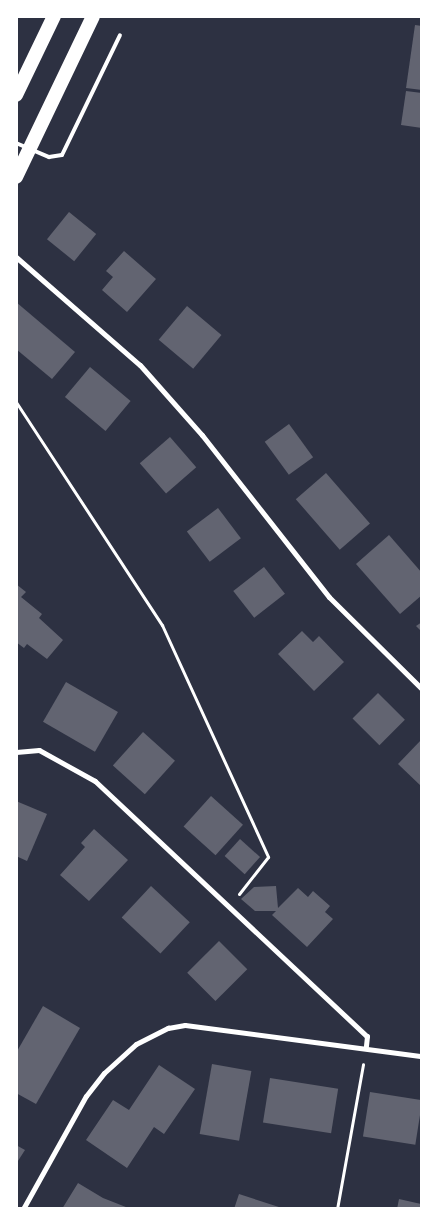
<!DOCTYPE html>
<style>
body{margin:0}
#map{position:relative;width:438px;height:1225px;overflow:hidden;background:#2d3142;font-family:"Fira Sans",sans-serif}
div>[style]{position:absolute}
.building>*{inset:0;background:#626471;transform-origin:0 0}
.path>*{height:3px;margin:-1.5px;padding:0 1.5px;transform-origin:1.5px;border-radius:1.5px;background:#fff}
.service>*{height:4px;margin:-2px;padding:0 2px;transform-origin:2px;border-radius:2px;background:#fff}
.minor>*{height:5px;margin:-2.5px;padding:0 2.5px;transform-origin:2.5px;border-radius:2.5px;background:#fff}
.trunk>*{height:14px;margin:-7px;padding:0 7px;transform-origin:7px;border-radius:7px;background:#fff}
span{translate:-50% -50%;white-space:nowrap;text-align:center;line-height:1.15;-webkit-text-stroke:4px #fff;paint-order:stroke}
.frame{position:absolute;inset:0;border:18px solid #fff;pointer-events:none}
</style>
<div id="map">
<div class="building">
<div style="clip-path:polygon(415px 25px,422px 26px,422px 90px,406px 88px)"></div>
<div style="clip-path:polygon(406px 91px,422px 93px,422px 128px,401px 125px)"></div>
<div style="left:69px;top:212px;width:35px;height:35px;rotate:39deg"></div>
<div style="clip-path:polygon(124px 251px,156px 279px,127px 312px,102px 290px,113px 277px,106px 271px)"></div>
<div style="clip-path:polygon(16px 302px,75px 352px,52px 379px,16px 349px)"></div>
<div style="left:187px;top:306px;width:45px;height:44px;rotate:40deg"></div>
<div style="left:90px;top:367px;width:53px;height:39px;rotate:40deg"></div>
<div style="left:289px;top:424px;width:41px;height:30px;rotate:54deg"></div>
<div style="left:170px;top:437px;width:40px;height:40px;rotate:49deg"></div>
<div style="left:326px;top:473px;width:67px;height:40px;rotate:49deg"></div>
<div style="left:218px;top:508px;width:38px;height:39px;rotate:53deg"></div>
<div style="clip-path:polygon(389px 535px,422px 573px,422px 595px,400px 614px,356px 564px)"></div>
<div style="left:264px;top:567px;width:34px;height:39px;rotate:52deg"></div>
<div style="clip-path:polygon(16px 584px,26px 592px,21px 597px,42px 614px,39px 618px,63px 640px,47px 659px,27px 644px,24px 648px,16px 642px)"></div>
<div style="clip-path:polygon(422px 622px,422px 632px,416px 626px)"></div>
<div style="clip-path:polygon(302px 631px,313px 642px,319px 636px,344px 662px,314px 691px,278px 654px)"></div>
<div style="left:66px;top:682px;width:60px;height:46px;rotate:30deg"></div>
<div style="left:378px;top:693px;width:38px;height:36px;rotate:45deg"></div>
<div style="left:143px;top:732px;width:43px;height:45px;rotate:42deg"></div>
<div style="clip-path:polygon(422px 739px,422px 787px,398px 764px)"></div>
<div style="left:211px;top:796px;width:43px;height:41px;rotate:42deg"></div>
<div style="clip-path:polygon(16px 801px,47px 814px,27px 861px,16px 856px)"></div>
<div style="clip-path:polygon(94px 829px,128px 860px,89px 901px,60px 875px,85px 847px,81px 843px)"></div>
<div style="left:240px;top:839px;width:27px;height:23px;rotate:42deg"></div>
<div style="left:151px;top:886px;width:53px;height:43px;rotate:43deg"></div>
<div style="clip-path:polygon(276px 886px,278px 908px,298px 888px,308px 897px,313px 891px,330px 906px,325px 912px,333px 919px,307px 947px,272px 915px,276px 911px,255px 911px,241px 899px,254px 887px)"></div>
<div style="left:219px;top:941px;width:40px;height:45px;rotate:45deg"></div>
<div style="clip-path:polygon(43px 1006px,80px 1028px,36px 1104px,16px 1093px,16px 1053px)"></div>
<div style="left:212px;top:1064px;width:40px;height:71px;rotate:10deg"></div>
<div style="clip-path:polygon(159px 1065px,195px 1089px,164px 1134px,154px 1127px,127px 1168px,86px 1140px,113px 1100px,129px 1110px)"></div>
<div style="left:270px;top:1078px;width:69px;height:45px;rotate:9deg"></div>
<div style="left:370px;top:1092px;width:53px;height:45px;rotate:9deg"></div>
<div style="clip-path:polygon(16px 1145px,25px 1150px,16px 1164px)"></div>
<div style="clip-path:polygon(78px 1183px,103px 1198px,131px 1209px,62px 1209px)"></div>
<div style="clip-path:polygon(239px 1194px,282px 1208px,282px 1209px,234px 1209px)"></div>
<div style="clip-path:polygon(399px 1199px,421px 1204px,420px 1209px,397px 1209px)"></div>
</div>
<div class="path">
<div style="left:16px;top:402px;width:267px;rotate:56.8deg"></div>
<div style="left:162px;top:625px;width:255px;rotate:65.4deg"></div>
<div style="left:268px;top:857px;width:47px;rotate:128.1deg"></div>
<div style="left:337px;top:1209px;width:147px;rotate:-79.8deg"></div>
</div>
<div class="service">
<div style="left:16px;top:143px;width:36px;rotate:23deg"></div>
<div style="left:49px;top:157px;width:13px;rotate:-9deg"></div>
<div style="left:62px;top:155px;width:133px;rotate:-64.2deg"></div>
</div>
<div class="minor">
<div style="left:16px;top:257px;width:164px;rotate:41.1deg"></div>
<div style="left:140px;top:365px;width:94px;rotate:48.5deg"></div>
<div style="left:202px;top:435px;width:206px;rotate:51.9deg"></div>
<div style="left:329px;top:597px;width:131px;rotate:44.7deg"></div>
<div style="left:16px;top:752px;width:23px;rotate:-5deg"></div>
<div style="left:39px;top:750px;width:64px;rotate:29deg"></div>
<div style="left:95px;top:781px;width:373px;rotate:43.2deg"></div>
<div style="left:367px;top:1036px;width:10px;rotate:96deg"></div>
<div style="left:23px;top:1209px;width:129px;rotate:-60.9deg"></div>
<div style="left:86px;top:1096px;width:29px;rotate:-52deg"></div>
<div style="left:104px;top:1073px;width:43px;rotate:-42.2deg"></div>
<div style="left:136px;top:1044px;width:36px;rotate:-27deg"></div>
<div style="left:168px;top:1028px;width:17px;rotate:-10deg"></div>
<div style="left:185px;top:1025px;width:239px;rotate:7.5deg"></div>
</div>
<div class="trunk">
<div style="left:16px;top:95px;width:88px;rotate:-64.3deg"></div>
<div style="left:16px;top:177px;width:178px;rotate:-64.4deg"></div>
</div>
<div class="frame"></div>
</div>
